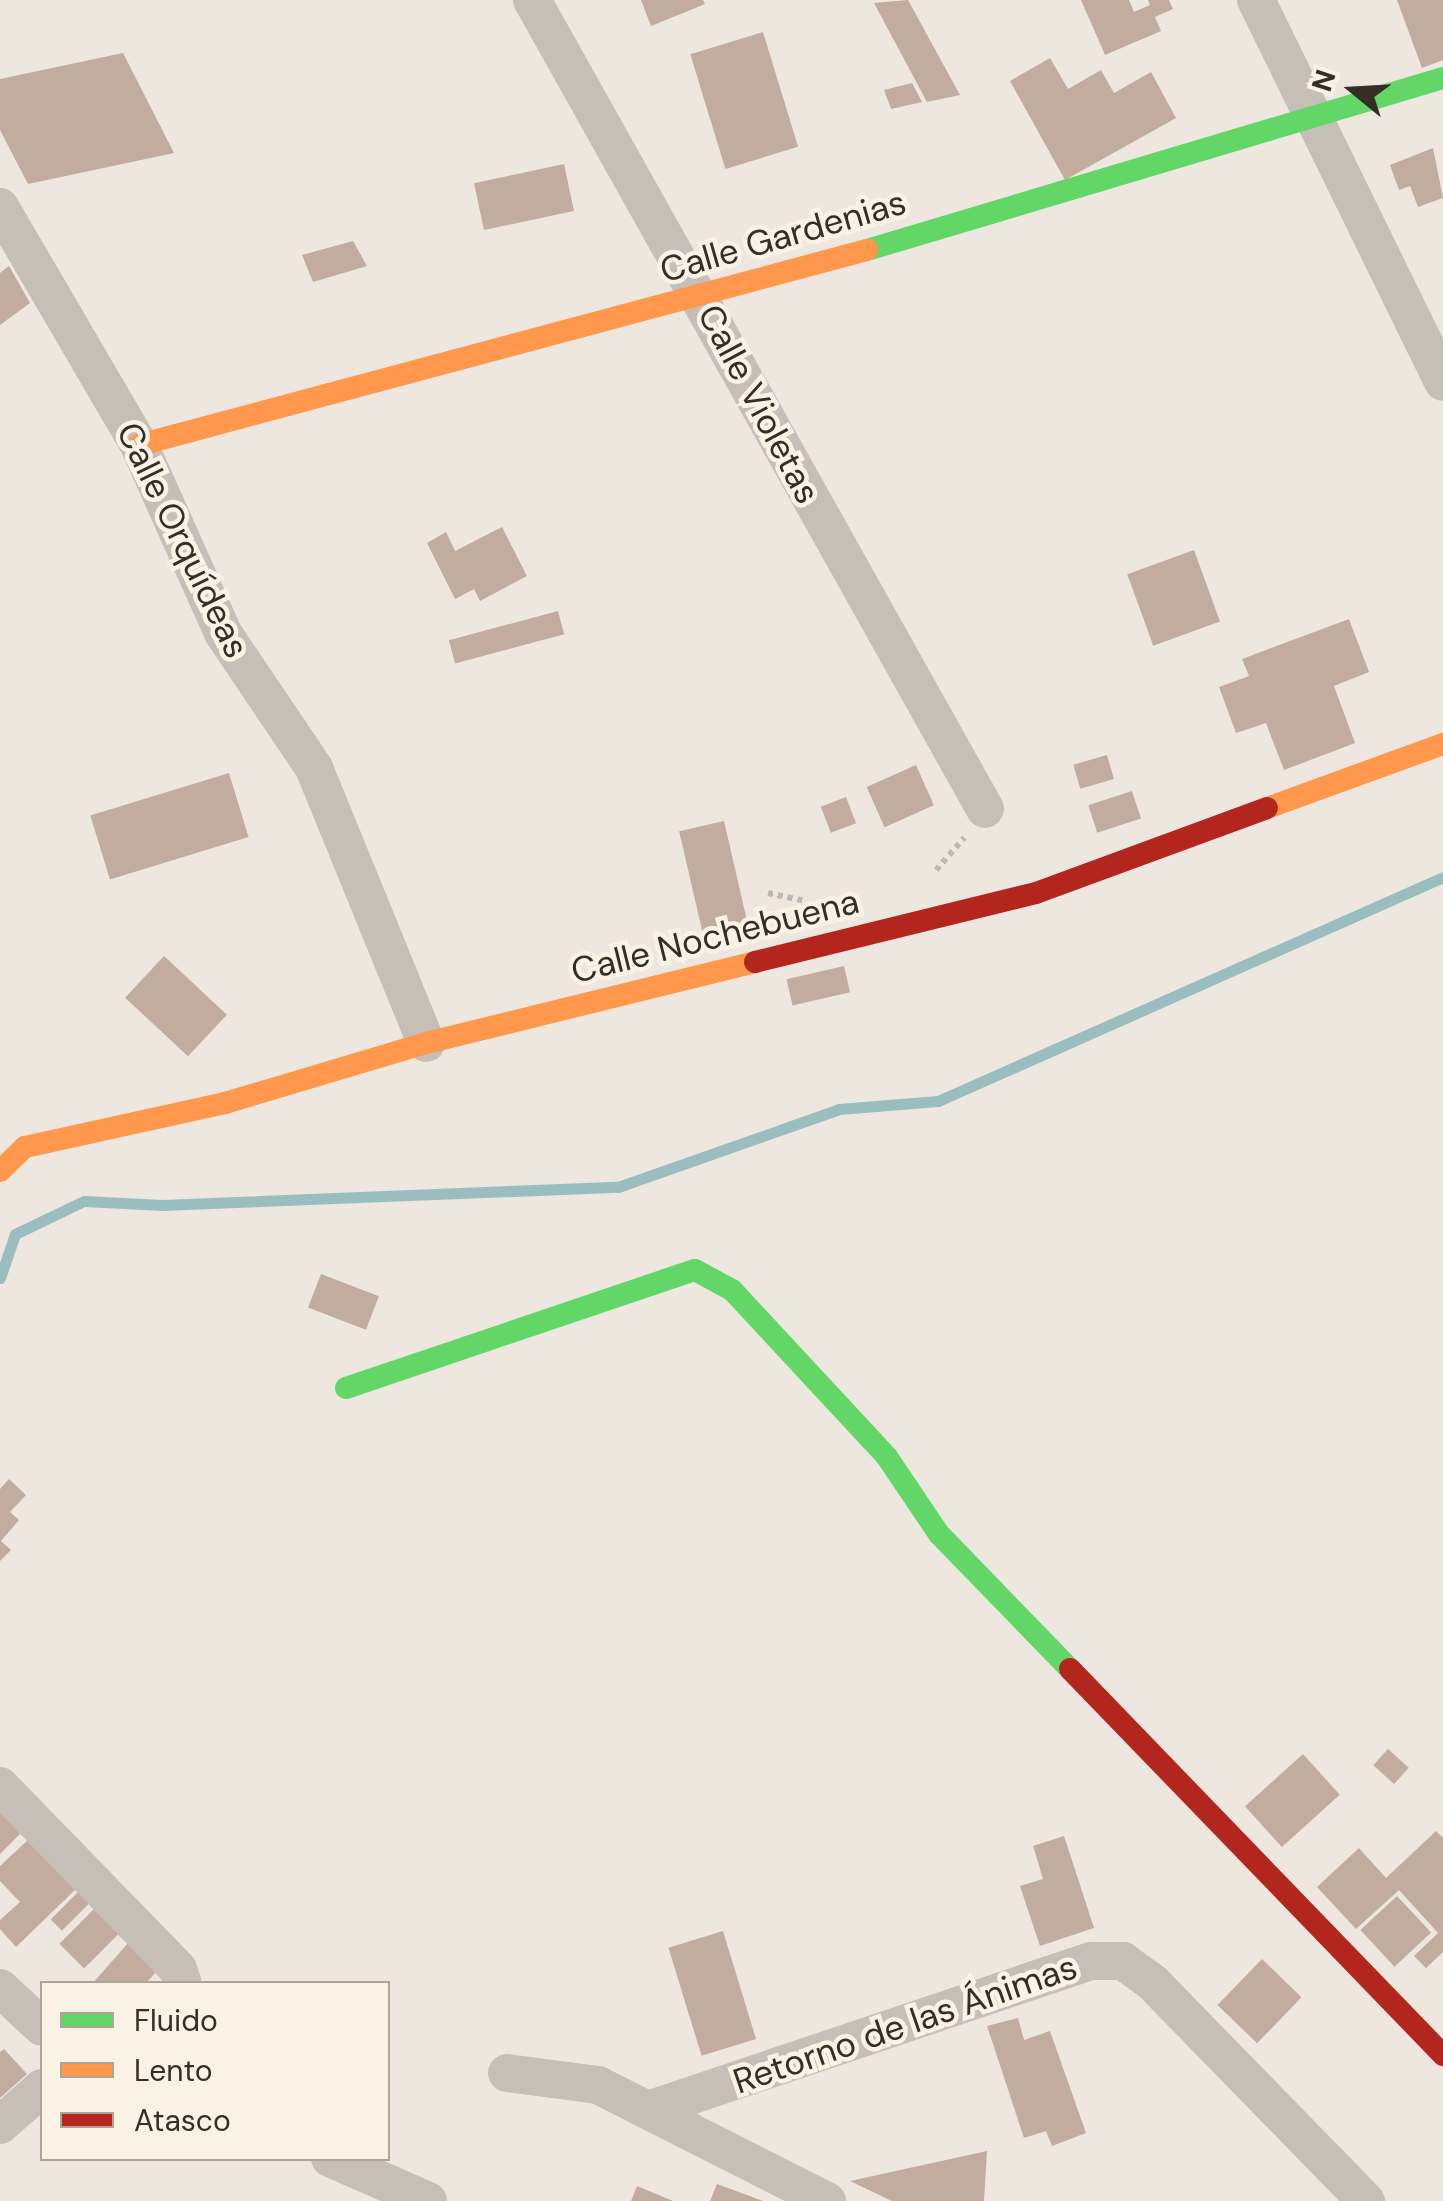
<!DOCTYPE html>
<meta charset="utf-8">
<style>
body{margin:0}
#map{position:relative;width:1443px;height:2201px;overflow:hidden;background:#ede7df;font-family:"DM Sans",sans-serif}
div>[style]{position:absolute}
.stream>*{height:11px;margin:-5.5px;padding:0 5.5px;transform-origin:5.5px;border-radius:5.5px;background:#9abdc0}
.building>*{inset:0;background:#c2ac9f;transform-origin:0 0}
.path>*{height:6px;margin-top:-3px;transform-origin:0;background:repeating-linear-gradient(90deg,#bfb8b0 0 5px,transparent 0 10px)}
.street>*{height:38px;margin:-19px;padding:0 19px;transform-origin:19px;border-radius:19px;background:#c6bfb8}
.fast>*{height:22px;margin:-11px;padding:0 11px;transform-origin:11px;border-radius:11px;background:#63d668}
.slow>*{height:22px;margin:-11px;padding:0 11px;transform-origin:11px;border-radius:11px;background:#ff974d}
.jam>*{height:22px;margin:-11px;padding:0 11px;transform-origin:11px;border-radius:11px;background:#b3261e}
span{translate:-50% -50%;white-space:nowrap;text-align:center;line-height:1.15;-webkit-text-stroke:9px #faf2e5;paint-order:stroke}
.street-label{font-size:35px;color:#362d26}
.legend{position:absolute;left:40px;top:1981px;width:350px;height:180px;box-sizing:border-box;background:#faf2e5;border:2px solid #aca399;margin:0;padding:12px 18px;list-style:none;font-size:30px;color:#362d26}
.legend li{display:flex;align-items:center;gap:20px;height:50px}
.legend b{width:50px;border:2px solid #aca399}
.north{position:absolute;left:1303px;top:40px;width:100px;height:100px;-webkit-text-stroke:8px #faf2e5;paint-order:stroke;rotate:288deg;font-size:28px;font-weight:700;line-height:40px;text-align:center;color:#362d26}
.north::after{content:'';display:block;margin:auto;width:35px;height:45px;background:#362d26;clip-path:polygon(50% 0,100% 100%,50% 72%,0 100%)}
</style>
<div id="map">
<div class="stream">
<div style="left:0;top:1278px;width:46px;rotate:-71.2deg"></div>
<div style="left:15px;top:1234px;width:76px;rotate:-25.6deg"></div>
<div style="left:84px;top:1201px;width:78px;rotate:2.9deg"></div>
<div style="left:162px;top:1205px;width:456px;rotate:-2.3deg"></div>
<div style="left:618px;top:1187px;width:234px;rotate:-19.4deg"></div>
<div style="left:839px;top:1109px;width:99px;rotate:-4.6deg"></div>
<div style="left:938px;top:1101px;width:552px;rotate:-23.92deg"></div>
</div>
<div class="building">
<div style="clip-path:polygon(641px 0,703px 0,705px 4px,651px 26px)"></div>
<div style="clip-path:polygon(908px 0,960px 95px,927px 102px,874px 3px)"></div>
<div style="clip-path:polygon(1081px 0,1129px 0,1134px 12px,1150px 5px,1148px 0,1169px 0,1173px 9px,1155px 17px,1161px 31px,1105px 55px)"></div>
<div style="clip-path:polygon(1397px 0,1443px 0,1443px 60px,1422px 68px)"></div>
<div style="left:763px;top:32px;width:120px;height:76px;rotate:73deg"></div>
<div style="clip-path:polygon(123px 53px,174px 153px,28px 184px,0 130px,0 79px)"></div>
<div style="clip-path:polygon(1050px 58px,1068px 89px,1101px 70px,1114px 93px,1151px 72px,1176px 118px,1065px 180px,1010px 81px)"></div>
<div style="clip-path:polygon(912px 83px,922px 102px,891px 109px,884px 90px)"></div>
<div style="clip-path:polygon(1433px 148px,1443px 198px,1418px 207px,1410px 186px,1399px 190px,1390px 165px)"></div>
<div style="left:564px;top:164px;width:48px;height:92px;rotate:78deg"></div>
<div style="clip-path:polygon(353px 241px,367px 266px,313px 282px,302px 255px)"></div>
<div style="clip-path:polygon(9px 266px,30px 303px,0 325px,0 273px)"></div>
<div style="clip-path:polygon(502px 527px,527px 576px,480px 601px,474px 589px,455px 599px,427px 543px,446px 532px,455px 551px)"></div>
<div style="left:1194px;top:550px;width:76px;height:71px;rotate:70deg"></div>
<div style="left:558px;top:611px;width:24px;height:113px;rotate:75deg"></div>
<div style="clip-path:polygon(1349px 619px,1369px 672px,1334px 686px,1355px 743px,1284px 770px,1266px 723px,1236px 733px,1219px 687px,1249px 676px,1242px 659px)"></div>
<div style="left:1107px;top:755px;width:25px;height:35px;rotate:74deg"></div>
<div style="left:916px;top:765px;width:44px;height:54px;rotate:66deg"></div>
<div style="left:229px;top:773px;width:67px;height:145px;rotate:73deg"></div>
<div style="left:1132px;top:791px;width:29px;height:46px;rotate:72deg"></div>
<div style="left:846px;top:797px;width:28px;height:27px;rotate:69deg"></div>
<div style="left:724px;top:821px;width:108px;height:46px;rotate:77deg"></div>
<div style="left:164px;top:956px;width:86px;height:57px;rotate:43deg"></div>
<div style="left:844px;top:966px;width:27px;height:59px;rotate:77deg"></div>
<div style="left:321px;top:1274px;width:62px;height:36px;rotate:21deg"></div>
<div style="clip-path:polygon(9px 1479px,26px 1495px,10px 1512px,19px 1520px,1px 1541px,11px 1550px,0 1561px,0 1489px)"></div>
<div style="left:1388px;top:1749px;width:28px;height:22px;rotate:42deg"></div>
<div style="left:1303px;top:1754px;width:55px;height:78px;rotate:48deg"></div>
<div style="clip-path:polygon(0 1805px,23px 1831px,0 1854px)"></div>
<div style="clip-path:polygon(1436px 1831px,1443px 1838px,1443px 1952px,1426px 1968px,1414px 1956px,1438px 1933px,1399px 1890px,1356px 1929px,1317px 1887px,1359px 1848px,1386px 1878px)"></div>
<div style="clip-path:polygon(1064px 1836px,1094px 1928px,1040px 1946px,1020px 1886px,1043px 1879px,1033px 1846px)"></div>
<div style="clip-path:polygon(29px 1839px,77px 1888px,16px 1947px,0 1929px,0 1920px,20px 1902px,0 1881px,0 1866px)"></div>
<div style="left:81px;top:1889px;width:16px;height:43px;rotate:45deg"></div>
<div style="left:1397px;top:1896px;width:50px;height:50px;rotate:47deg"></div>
<div style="left:94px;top:1909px;width:35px;height:49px;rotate:45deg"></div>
<div style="left:723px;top:1931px;width:113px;height:57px;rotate:73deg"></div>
<div style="clip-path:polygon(129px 1942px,159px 1969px,145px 1984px,92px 1984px)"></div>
<div style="left:1262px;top:1959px;width:55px;height:64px;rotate:44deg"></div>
<div style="clip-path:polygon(1018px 2018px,1024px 2040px,1050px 2031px,1086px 2133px,1052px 2146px,1046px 2131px,1024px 2138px,987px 2026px)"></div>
<div style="clip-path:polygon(4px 2049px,27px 2074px,0 2098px,0 2052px)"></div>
<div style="clip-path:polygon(987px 2151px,984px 2201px,892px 2201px,850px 2181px)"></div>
<div style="clip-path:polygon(717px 2184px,763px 2201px,710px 2201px)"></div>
<div style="clip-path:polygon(637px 2186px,673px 2201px,631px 2201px)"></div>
</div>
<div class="path">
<div style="left:936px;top:870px;width:43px;rotate:-48.8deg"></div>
<div style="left:768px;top:893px;width:40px;rotate:12deg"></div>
</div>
<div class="street">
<div style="left:532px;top:0;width:927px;rotate:60.75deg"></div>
<div style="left:1256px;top:0;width:425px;rotate:63.9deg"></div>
<div style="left:0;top:207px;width:276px;rotate:59.7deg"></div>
<div style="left:139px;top:445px;width:206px;rotate:65.9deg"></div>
<div style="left:223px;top:633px;width:163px;rotate:56deg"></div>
<div style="left:314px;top:768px;width:297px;rotate:67.8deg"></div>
<div style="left:0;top:1786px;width:255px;rotate:45.8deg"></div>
<div style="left:178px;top:1969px;width:16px;rotate:72deg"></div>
<div style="left:0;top:1988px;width:57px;rotate:42.9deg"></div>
<div style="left:507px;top:2073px;width:92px;rotate:7.5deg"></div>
<div style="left:598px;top:2085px;width:257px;rotate:26.9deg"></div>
<div style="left:648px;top:2110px;width:468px;rotate:-18.6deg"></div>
<div style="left:1092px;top:1961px;width:31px"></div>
<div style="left:1123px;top:1961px;width:37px;rotate:36deg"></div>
<div style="left:1153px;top:1983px;width:305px;rotate:45.7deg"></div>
<div style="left:0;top:2125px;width:56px;rotate:-41.4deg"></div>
<div style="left:330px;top:2158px;width:107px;rotate:23.7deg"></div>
</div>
<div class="fast">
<div style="left:867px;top:250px;width:601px;rotate:-16.63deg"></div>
<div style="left:346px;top:1388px;width:368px;rotate:-18.7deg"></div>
<div style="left:695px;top:1270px;width:42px;rotate:28.4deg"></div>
<div style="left:732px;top:1290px;width:228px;rotate:47.1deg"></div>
<div style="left:887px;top:1457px;width:93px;rotate:56deg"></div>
<div style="left:939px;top:1534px;width:188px;rotate:45.9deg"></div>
</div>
<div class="slow">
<div style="left:139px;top:445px;width:754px;rotate:-15deg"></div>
<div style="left:1267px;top:808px;width:187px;rotate:-20deg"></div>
<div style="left:0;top:1171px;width:35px;rotate:-44deg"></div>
<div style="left:25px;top:1147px;width:205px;rotate:-12.4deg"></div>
<div style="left:225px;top:1103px;width:210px;rotate:-16.6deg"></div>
<div style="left:426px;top:1043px;width:339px;rotate:-13.8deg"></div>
</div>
<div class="jam">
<div style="left:755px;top:962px;width:289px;rotate:-13.8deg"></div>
<div style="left:1036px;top:893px;width:246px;rotate:-20.2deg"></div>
<div style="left:1070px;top:1669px;width:537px;rotate:45.98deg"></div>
</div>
<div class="street-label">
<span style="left:783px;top:236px;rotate:-16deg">Calle Gardenias</span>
<span style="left:759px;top:404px;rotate:62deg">Calle Violetas</span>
<span style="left:183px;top:540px;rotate:64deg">Calle Orquídeas</span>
<span style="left:715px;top:936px;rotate:-14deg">Calle Nochebuena</span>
<span style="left:905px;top:2024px;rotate:-19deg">Retorno de las Ánimas</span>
</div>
<ul class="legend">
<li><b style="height:12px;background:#63d668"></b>Fluido</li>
<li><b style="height:12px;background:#ff974d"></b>Lento</li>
<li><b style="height:12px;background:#b3261e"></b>Atasco</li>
</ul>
<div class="north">N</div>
</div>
